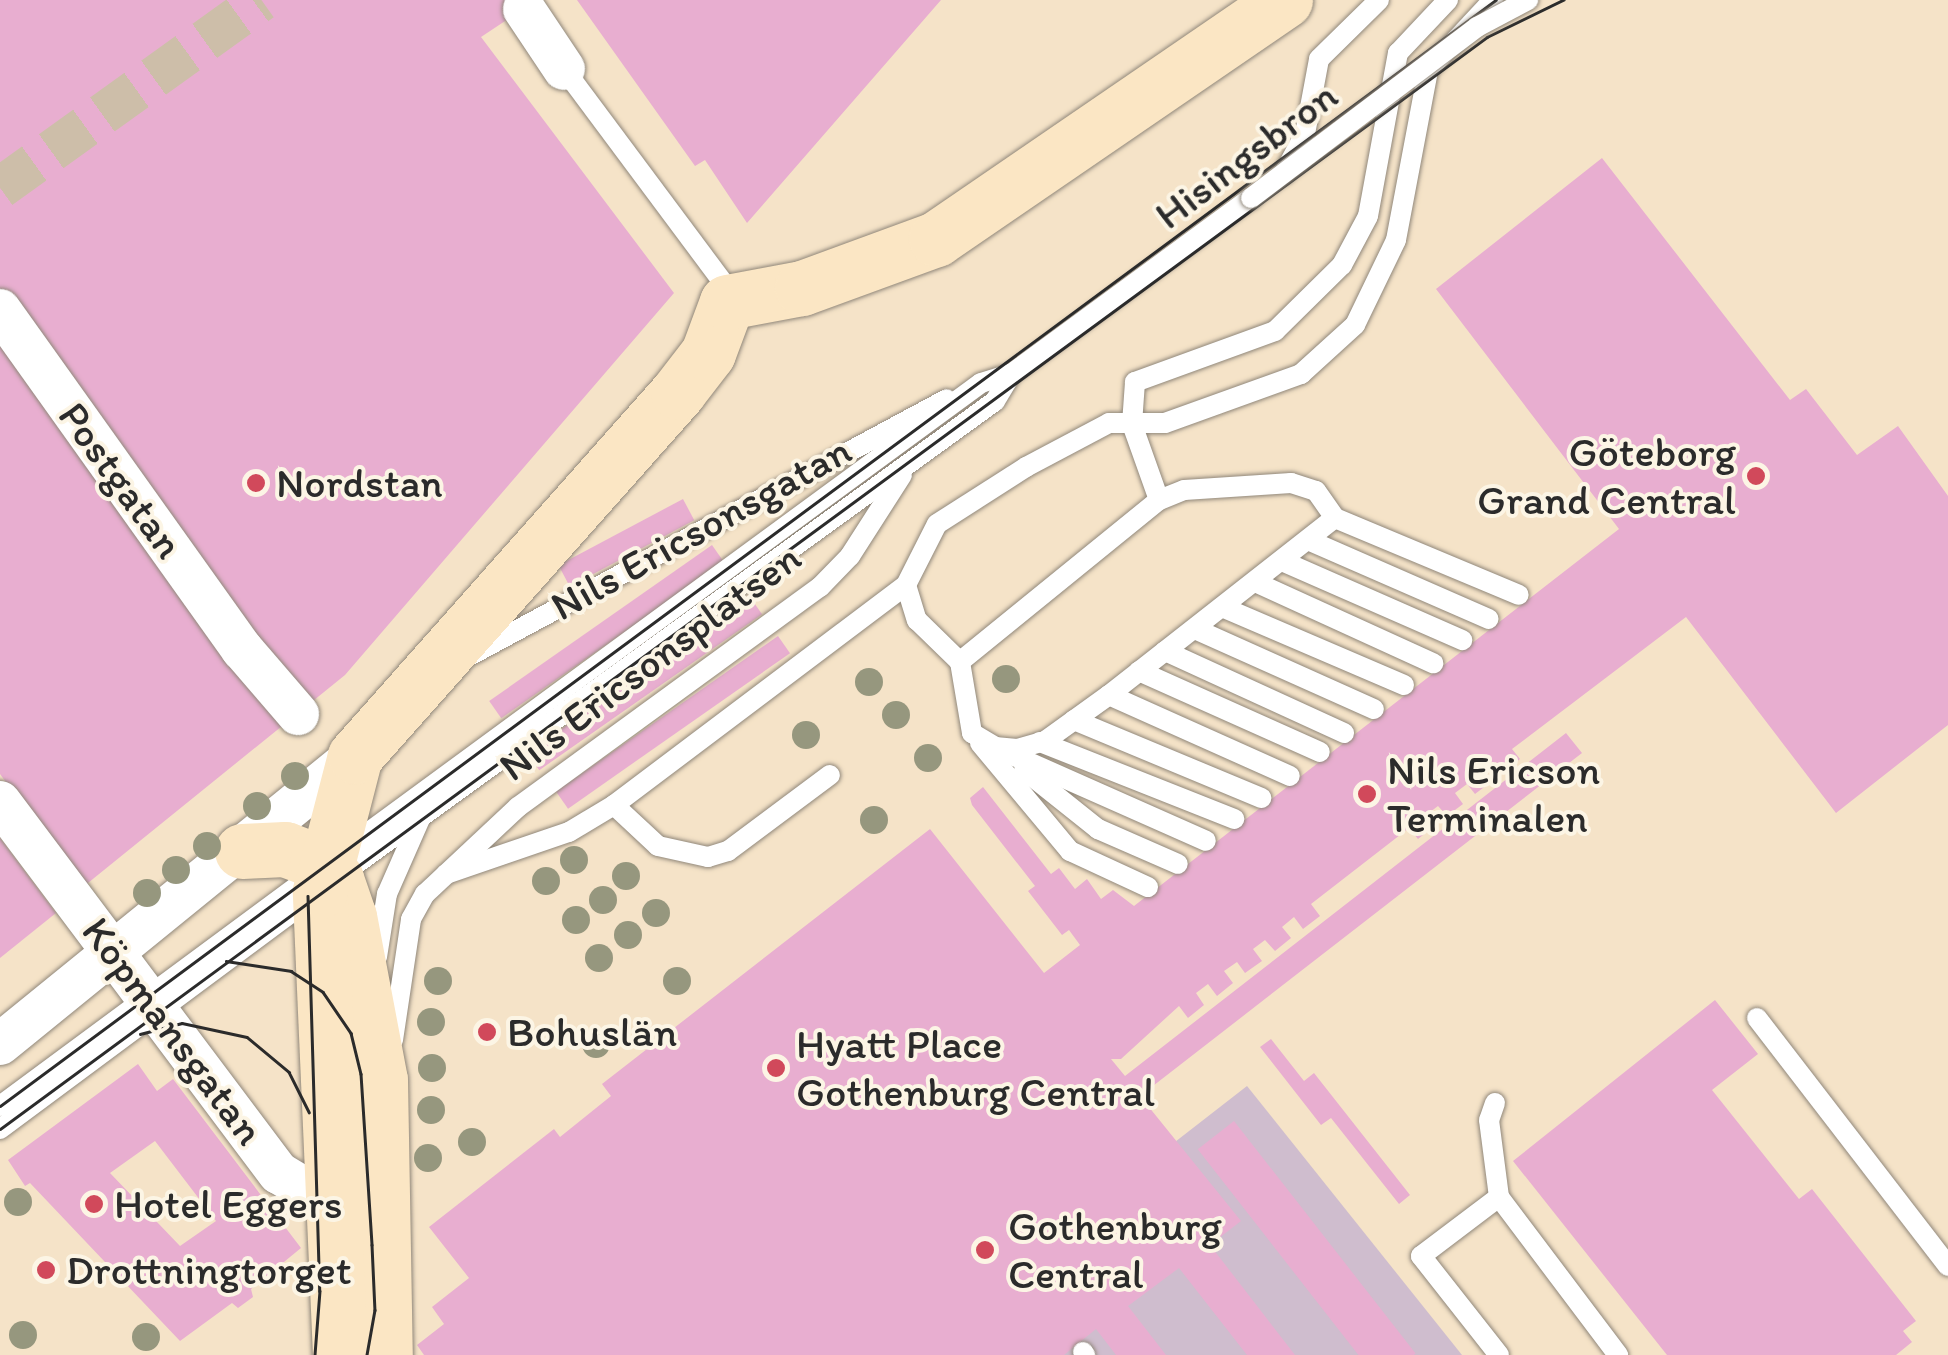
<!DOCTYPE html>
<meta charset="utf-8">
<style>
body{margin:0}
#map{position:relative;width:1948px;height:1355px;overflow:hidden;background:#f5e3c8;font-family:Itim,sans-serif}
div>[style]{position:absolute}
.industrial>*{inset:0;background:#cfbdce}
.building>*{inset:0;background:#e8aed0;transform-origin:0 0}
.street-tunnel>*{height:42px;margin-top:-21px;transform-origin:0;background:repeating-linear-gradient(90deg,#cdbea9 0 42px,transparent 0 63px)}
.roads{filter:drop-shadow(0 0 2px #90877a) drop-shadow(0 0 2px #90877a)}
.lane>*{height:20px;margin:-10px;padding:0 10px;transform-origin:10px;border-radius:10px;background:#fff}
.street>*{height:42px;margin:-21px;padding:0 21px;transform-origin:21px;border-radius:21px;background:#fff}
.secondary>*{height:55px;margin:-27.5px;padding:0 27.5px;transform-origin:27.5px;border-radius:27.5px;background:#fbe6c4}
.tram>*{height:2.5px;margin:-1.25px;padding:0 1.25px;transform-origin:1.25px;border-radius:1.25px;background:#2b2b2b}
.bridges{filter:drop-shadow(0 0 2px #90877a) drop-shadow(0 0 2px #90877a)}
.lane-bridge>*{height:20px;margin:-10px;padding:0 10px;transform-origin:10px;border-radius:10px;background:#fff}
.trees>*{width:28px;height:28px;margin:-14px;border-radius:50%;background:#96977e}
.dots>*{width:28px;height:28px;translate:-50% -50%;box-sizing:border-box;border:5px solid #fcf5e5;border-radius:50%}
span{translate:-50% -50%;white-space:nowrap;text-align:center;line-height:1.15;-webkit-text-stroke:8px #fcf5e5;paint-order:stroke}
.street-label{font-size:42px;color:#2b2b2b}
.poi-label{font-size:42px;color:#2b2b2b}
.right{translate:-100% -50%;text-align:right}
.left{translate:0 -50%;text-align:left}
</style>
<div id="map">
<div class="industrial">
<div style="clip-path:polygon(1247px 1086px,1462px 1355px,901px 1355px)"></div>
</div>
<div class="building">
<div style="clip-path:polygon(0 0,537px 0,481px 37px,674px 293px,345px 675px,83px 887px,0 774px)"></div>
<div style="clip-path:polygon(577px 0,941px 0,747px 223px,705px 160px,695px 166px)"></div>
<div style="clip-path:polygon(1602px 158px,1790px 400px,1806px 389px,1857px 455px,1898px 426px,1948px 496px,1948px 725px,1836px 813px,1686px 617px,1512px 749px,1520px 759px,1504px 772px,1496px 762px,1483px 771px,1492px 781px,1475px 794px,1467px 784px,1455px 793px,1463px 804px,1447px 816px,1438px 806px,1426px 815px,1434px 826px,1418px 839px,1409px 828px,1311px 904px,1320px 916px,1303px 929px,1294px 917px,1282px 927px,1291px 938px,1275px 951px,1265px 940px,1253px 949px,1262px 961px,1245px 973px,1237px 962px,1224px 971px,1233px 983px,1217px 996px,1208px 984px,1196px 993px,1204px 1005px,1188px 1018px,1179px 1006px,1121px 1059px,1111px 1059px,1125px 1076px,1566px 733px,1582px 753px,1140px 1096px,1241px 1221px,1210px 1245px,1295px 1355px,1247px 1355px,1179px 1268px,1128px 1306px,1166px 1355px,1116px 1355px,1096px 1329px,1064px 1355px,424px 1355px,417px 1345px,444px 1324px,432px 1307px,469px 1278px,429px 1227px,554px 1129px,560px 1137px,611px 1096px,602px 1084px,930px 829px,1044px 973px,1080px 945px,1069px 930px,1062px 935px,1028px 891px,1035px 886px,972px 805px,970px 798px,983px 787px,1051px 874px,1059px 868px,1075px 889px,1087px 879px,1101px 899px,1113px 890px,1134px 906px,1619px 529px,1436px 289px)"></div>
<div style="left:683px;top:499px;width:24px;height:141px;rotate:62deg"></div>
<div style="left:712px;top:545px;width:21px;height:272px;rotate:55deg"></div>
<div style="left:750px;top:597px;width:21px;height:272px;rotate:55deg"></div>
<div style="left:778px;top:636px;width:21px;height:271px;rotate:55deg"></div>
<div style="clip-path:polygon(0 838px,56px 913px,0 958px)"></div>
<div style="clip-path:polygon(1715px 1000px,1758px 1054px,1712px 1090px,1799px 1199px,1812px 1189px,1916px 1321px,1903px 1331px,1912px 1342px,1896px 1355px,1667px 1355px,1513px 1161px)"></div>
<div style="clip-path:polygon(1271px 1039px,1304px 1081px,1314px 1073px,1410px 1195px,1399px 1204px,1331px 1118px,1321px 1125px,1260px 1047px)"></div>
<div style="clip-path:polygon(evenodd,138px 1064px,157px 1091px,173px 1079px,301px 1248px,251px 1289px,253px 1297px,238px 1308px,232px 1303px,180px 1341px,30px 1183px,25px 1186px,8px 1160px,138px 1064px,155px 1141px,216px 1221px,180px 1246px,110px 1173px,155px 1141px)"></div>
<div style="left:1234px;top:1121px;width:295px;height:46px;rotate:52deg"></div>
</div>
<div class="street-tunnel">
<div style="left:0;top:188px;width:322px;rotate:-35.7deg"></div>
</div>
<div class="roads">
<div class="lane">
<div style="left:564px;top:69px;width:283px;rotate:53.3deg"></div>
<div style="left:1284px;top:173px;width:44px;rotate:-61.7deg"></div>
<div style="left:1305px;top:134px;width:76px;rotate:-79.4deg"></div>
<div style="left:1319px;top:59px;width:84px;rotate:-44.5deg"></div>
<div style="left:1159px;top:500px;width:81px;rotate:-109.6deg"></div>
<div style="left:1132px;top:424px;width:42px;rotate:-85.9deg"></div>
<div style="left:1135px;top:382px;width:149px;rotate:-20deg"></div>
<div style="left:1275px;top:331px;width:94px;rotate:-44.6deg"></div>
<div style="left:1342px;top:265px;width:55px;rotate:-62deg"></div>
<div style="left:1368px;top:216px;width:166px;rotate:-79.6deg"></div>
<div style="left:1398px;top:53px;width:73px;rotate:-46.7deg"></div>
<div style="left:1335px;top:518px;width:199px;rotate:22.7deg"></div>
<div style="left:1308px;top:540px;width:197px;rotate:23.6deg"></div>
<div style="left:1282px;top:561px;width:197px;rotate:23.7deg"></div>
<div style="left:1255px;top:582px;width:196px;rotate:24.5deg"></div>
<div style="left:906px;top:585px;width:37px;rotate:73deg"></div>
<div style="left:917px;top:620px;width:60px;rotate:44.3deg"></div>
<div style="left:960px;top:662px;width:72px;rotate:80.4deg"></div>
<div style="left:972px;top:733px;width:27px;rotate:31deg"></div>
<div style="left:995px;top:747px;width:22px;rotate:5deg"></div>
<div style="left:1017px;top:749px;width:29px;rotate:-16deg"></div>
<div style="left:1045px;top:741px;width:79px;rotate:-35.7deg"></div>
<div style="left:1109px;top:695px;width:287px;rotate:-38.1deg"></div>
<div style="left:1335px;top:518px;width:33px;rotate:-125deg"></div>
<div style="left:1316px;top:491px;width:26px;rotate:-162deg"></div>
<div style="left:1291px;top:483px;width:107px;rotate:176.3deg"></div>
<div style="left:1184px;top:490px;width:27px;rotate:158deg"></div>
<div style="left:1159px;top:500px;width:257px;rotate:140.9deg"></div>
<div style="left:1222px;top:607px;width:198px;rotate:23.2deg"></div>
<div style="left:1195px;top:629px;width:196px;rotate:24.1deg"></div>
<div style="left:1165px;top:651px;width:197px;rotate:24.6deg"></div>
<div style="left:471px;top:655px;width:540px;rotate:-28.27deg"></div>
<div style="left:1139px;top:671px;width:198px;rotate:24.1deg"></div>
<div style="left:1109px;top:695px;width:198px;rotate:24.1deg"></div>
<div style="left:1074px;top:720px;width:203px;rotate:22.6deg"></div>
<div style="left:1040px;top:742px;width:209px;rotate:21.6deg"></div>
<div style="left:980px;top:743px;width:141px;rotate:50.2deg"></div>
<div style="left:1070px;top:851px;width:86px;rotate:24.8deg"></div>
<div style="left:1001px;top:750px;width:224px;rotate:23.9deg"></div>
<div style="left:1024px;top:770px;width:95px;rotate:38.6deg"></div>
<div style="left:1098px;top:829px;width:87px;rotate:23.6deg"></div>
<div style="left:614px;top:805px;width:60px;rotate:43deg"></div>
<div style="left:658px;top:846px;width:51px;rotate:12.4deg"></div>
<div style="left:708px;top:857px;width:21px;rotate:-17deg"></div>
<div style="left:728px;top:851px;width:127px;rotate:-36.7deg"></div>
<div style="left:343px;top:851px;width:791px;rotate:-36.26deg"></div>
<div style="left:981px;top:383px;width:31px;rotate:-17deg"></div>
<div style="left:1011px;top:374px;width:298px;rotate:-36.3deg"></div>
<div style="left:446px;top:874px;width:130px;rotate:-18.9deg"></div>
<div style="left:569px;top:832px;width:52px;rotate:-31deg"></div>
<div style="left:614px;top:805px;width:366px;rotate:-37deg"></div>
<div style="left:906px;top:585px;width:68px;rotate:-63.1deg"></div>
<div style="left:937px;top:524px;width:106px;rotate:-32.6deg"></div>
<div style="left:1026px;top:467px;width:94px;rotate:-27.9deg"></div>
<div style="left:1109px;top:423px;width:56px"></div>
<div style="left:1165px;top:423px;width:145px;rotate:-19.8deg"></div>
<div style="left:1301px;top:374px;width:73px;rotate:-42.2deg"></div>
<div style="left:1355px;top:325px;width:94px;rotate:-64.2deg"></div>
<div style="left:1396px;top:240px;width:173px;rotate:-79.3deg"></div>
<div style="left:1428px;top:70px;width:96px;rotate:-47.1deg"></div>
<div style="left:338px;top:877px;width:811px;rotate:-35.92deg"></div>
<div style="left:995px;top:401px;width:31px;rotate:-59deg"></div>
<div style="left:377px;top:957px;width:64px;rotate:-81deg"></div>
<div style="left:387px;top:894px;width:82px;rotate:-66.3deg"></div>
<div style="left:1757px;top:1018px;width:313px;rotate:52.4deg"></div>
<div style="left:393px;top:1040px;width:122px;rotate:-81.5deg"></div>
<div style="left:411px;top:919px;width:29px;rotate:-61deg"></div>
<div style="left:425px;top:894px;width:127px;rotate:-43.1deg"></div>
<div style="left:518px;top:807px;width:374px;rotate:-36.1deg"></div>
<div style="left:820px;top:587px;width:43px;rotate:-45.9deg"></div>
<div style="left:850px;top:556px;width:96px;rotate:-57.3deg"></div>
<div style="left:1495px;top:1103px;width:18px;rotate:109deg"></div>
<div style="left:1489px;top:1120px;width:78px;rotate:82.6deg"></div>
<div style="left:0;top:1106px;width:388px;rotate:-36.5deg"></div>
<div style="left:0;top:1129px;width:392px;rotate:-36.6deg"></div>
<div style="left:1083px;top:1352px;width:4px;rotate:56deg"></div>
<div style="left:1499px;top:1355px;width:126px;rotate:-128.2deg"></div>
<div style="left:1421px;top:1256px;width:98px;rotate:-37.1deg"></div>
<div style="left:1499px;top:1197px;width:198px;rotate:53deg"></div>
</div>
<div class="street">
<div style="left:524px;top:9px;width:72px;rotate:56.3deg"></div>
<div style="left:0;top:310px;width:417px;rotate:54.5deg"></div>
<div style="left:242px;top:649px;width:86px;rotate:49.3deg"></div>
<div style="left:0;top:802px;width:464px;rotate:53.1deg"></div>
<div style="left:279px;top:1173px;width:27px;rotate:31deg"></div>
<div style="left:302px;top:1187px;width:57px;rotate:-2deg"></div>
<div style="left:0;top:1044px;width:457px;rotate:-39.1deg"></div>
</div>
<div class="secondary">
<div style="left:242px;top:851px;width:43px;rotate:-2.7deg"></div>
<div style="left:285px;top:849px;width:34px;rotate:21deg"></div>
<div style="left:317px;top:861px;width:26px;rotate:43deg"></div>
<div style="left:336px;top:879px;width:39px;rotate:71deg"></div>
<div style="left:349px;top:916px;width:167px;rotate:79.3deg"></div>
<div style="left:380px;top:1080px;width:275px;rotate:89deg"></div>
<div style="left:340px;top:1355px;width:464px;rotate:-92.5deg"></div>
<div style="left:320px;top:891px;width:139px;rotate:-75.5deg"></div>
<div style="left:355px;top:756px;width:487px;rotate:-48.4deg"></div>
<div style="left:678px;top:392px;width:49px;rotate:-52.4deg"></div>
<div style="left:708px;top:353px;width:54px;rotate:-69.6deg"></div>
<div style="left:727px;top:302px;width:76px;rotate:-10.6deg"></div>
<div style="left:802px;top:288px;width:143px;rotate:-20.1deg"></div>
<div style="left:936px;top:239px;width:423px;rotate:-34.4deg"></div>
</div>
</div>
<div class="tram">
<div style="left:308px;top:896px;width:395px;rotate:88.3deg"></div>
<div style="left:320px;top:1291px;width:64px;rotate:94.5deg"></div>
<div style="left:226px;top:961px;width:66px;rotate:8.7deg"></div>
<div style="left:291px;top:971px;width:38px;rotate:33deg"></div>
<div style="left:323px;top:992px;width:50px;rotate:55.7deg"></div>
<div style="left:351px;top:1033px;width:42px;rotate:76.3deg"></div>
<div style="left:361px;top:1074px;width:171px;rotate:86.3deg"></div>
<div style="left:372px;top:1245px;width:65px;rotate:87.4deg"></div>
<div style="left:375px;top:1310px;width:46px;rotate:100.1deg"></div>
<div style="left:140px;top:1034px;width:43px;rotate:-14.7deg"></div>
<div style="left:182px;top:1023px;width:66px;rotate:12.2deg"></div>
<div style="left:247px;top:1037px;width:55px;rotate:39.8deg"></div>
<div style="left:289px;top:1072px;width:45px;rotate:63.4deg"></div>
<div style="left:0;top:1106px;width:1860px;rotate:-36.48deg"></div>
<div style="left:0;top:1129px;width:1845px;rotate:-36.29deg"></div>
<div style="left:1487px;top:37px;width:85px;rotate:-26deg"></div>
</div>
<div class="bridges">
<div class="lane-bridge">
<div style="left:1251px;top:198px;width:283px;rotate:-37.1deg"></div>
<div style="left:1477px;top:27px;width:58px;rotate:-27.9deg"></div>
</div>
</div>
<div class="trees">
<div style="left:1006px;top:679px"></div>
<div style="left:869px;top:682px"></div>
<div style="left:896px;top:715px"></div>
<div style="left:806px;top:735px"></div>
<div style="left:928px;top:758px"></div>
<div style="left:295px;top:776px"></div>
<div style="left:257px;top:806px"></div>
<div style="left:874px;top:820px"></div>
<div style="left:207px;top:846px"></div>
<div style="left:574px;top:860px"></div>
<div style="left:176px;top:870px"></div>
<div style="left:626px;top:876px"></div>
<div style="left:546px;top:881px"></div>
<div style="left:147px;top:893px"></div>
<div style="left:603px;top:900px"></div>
<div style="left:656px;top:913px"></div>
<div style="left:576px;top:920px"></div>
<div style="left:628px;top:935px"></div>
<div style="left:599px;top:958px"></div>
<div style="left:438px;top:981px"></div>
<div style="left:677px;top:981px"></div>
<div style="left:431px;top:1022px"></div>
<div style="left:596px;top:1044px"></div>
<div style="left:432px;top:1068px"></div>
<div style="left:431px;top:1110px"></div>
<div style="left:472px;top:1142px"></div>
<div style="left:428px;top:1158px"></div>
<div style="left:18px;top:1202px"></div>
<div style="left:23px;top:1335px"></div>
<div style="left:146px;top:1337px"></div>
</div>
<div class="dots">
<div style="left:1756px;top:476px;background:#d1495b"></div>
<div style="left:256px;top:483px;background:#d1495b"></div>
<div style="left:1367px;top:794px;background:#d1495b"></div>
<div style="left:487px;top:1032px;background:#d1495b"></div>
<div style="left:776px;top:1068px;background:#d1495b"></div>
<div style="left:94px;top:1204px;background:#d1495b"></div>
<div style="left:985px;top:1250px;background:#d1495b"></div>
<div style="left:46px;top:1270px;background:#d1495b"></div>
</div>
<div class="street-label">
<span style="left:1246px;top:155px;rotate:-37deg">Hisingsbron</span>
<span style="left:121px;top:480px;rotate:54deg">Postgatan</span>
<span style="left:701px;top:528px;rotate:-29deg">Nils Ericsonsgatan</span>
<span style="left:650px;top:662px;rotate:-37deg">Nils Ericsonsplatsen</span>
<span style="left:173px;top:1031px;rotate:53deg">Köpmansgatan</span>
</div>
<div class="poi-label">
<span class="right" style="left:1736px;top:476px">Göteborg<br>Grand Central</span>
<span class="left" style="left:276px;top:483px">Nordstan</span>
<span class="left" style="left:1387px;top:794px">Nils Ericson<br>Terminalen</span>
<span class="left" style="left:507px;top:1032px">Bohuslän</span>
<span class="left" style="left:796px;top:1068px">Hyatt Place<br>Gothenburg Central</span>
<span class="left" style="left:114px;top:1204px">Hotel Eggers</span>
<span class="left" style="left:1008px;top:1250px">Gothenburg<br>Central</span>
<span class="left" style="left:66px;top:1270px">Drottningtorget</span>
</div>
</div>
